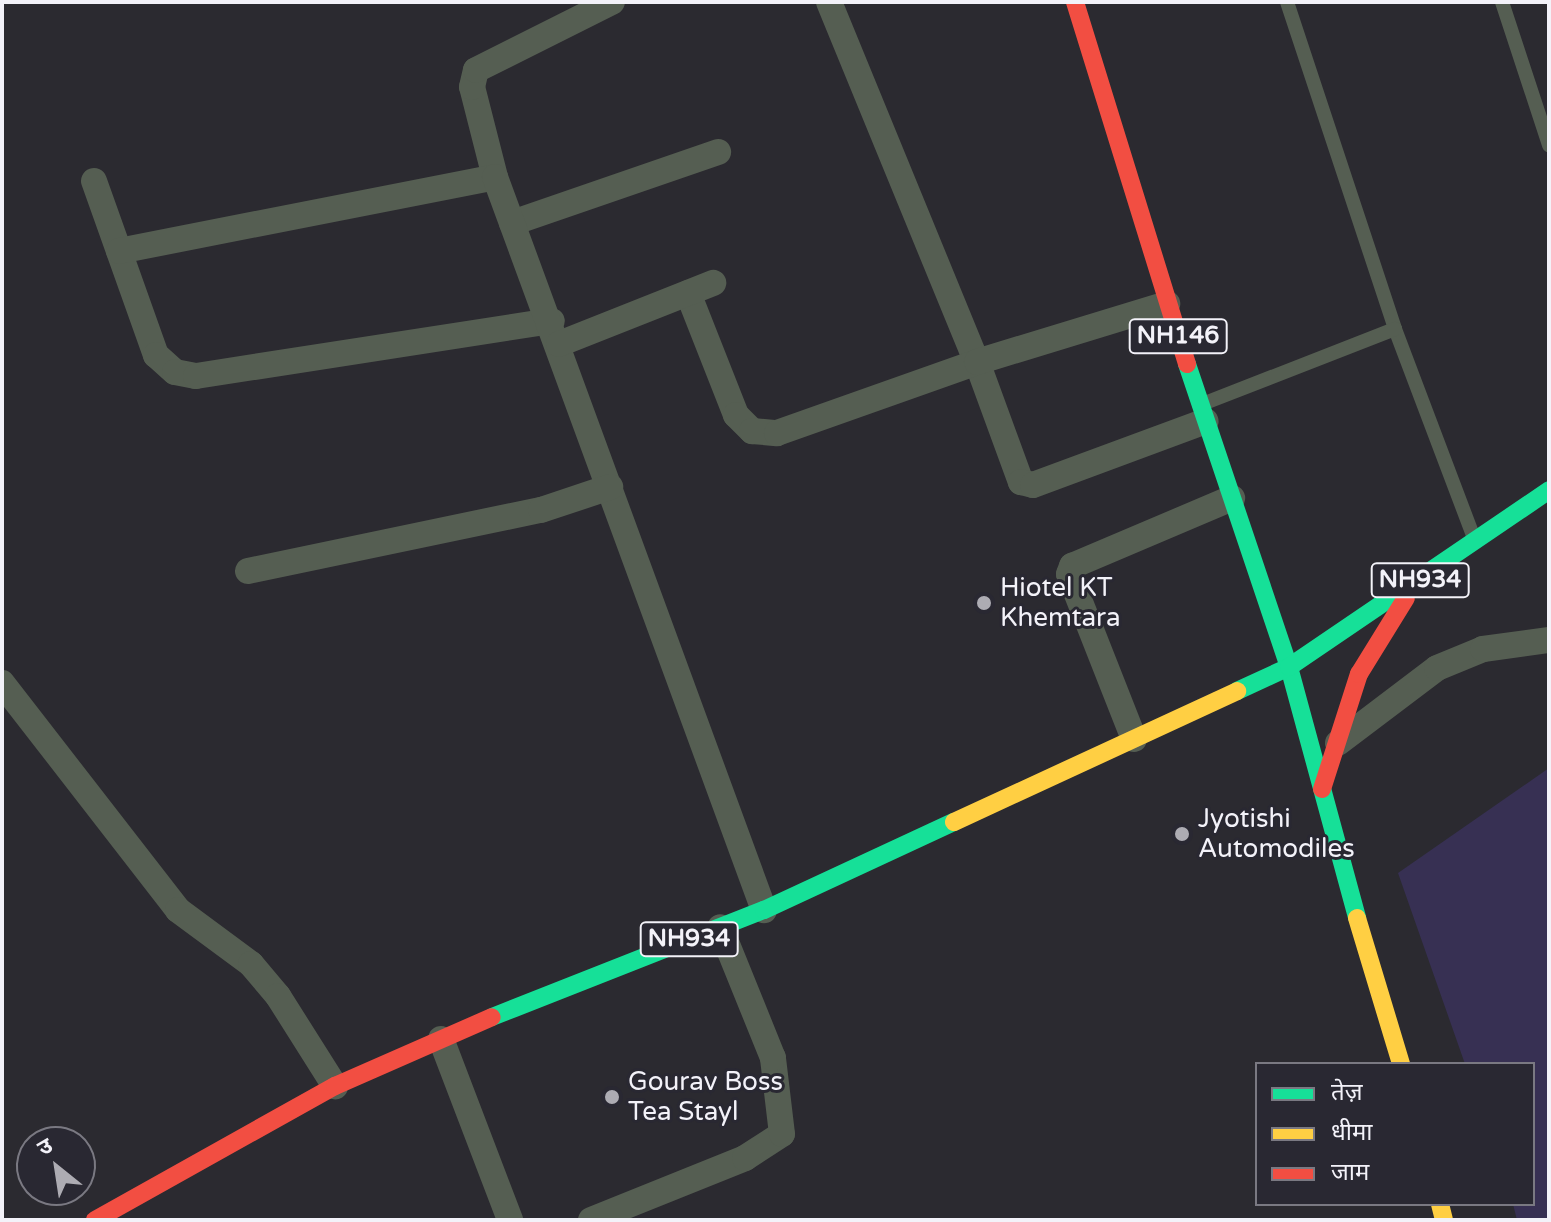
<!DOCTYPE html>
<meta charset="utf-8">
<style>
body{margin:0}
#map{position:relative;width:1551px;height:1222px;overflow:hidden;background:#2b2a30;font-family:"Varela Round","Noto Sans Devanagari",sans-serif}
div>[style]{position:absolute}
.green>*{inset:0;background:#373053}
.lane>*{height:14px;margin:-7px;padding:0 7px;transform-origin:7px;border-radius:7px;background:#555e52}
.street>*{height:26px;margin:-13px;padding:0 13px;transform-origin:13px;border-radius:13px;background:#555e52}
.fast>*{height:18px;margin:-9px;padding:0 9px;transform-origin:9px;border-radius:9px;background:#16e098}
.slow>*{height:18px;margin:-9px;padding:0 9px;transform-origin:9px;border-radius:9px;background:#ffcf43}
.jam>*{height:18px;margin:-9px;padding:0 9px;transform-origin:9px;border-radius:9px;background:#f24e42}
.dots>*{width:22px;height:22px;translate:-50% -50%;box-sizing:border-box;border:4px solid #292832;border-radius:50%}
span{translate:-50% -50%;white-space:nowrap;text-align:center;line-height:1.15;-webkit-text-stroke:6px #292832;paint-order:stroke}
.shield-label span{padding:2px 6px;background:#292832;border:2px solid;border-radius:6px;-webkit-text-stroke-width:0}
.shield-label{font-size:24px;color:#f3f2f9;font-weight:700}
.poi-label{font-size:26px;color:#f3f2f9}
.left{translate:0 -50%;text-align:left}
.frame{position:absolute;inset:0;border:4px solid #f3f2f9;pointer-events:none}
.legend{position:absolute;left:1255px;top:1062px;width:280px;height:144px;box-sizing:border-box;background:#292832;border:2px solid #7a7982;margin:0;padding:10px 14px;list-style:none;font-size:24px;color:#f3f2f9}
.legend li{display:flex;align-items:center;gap:16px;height:40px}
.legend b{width:40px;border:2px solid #7a7982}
.north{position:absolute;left:16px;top:1126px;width:80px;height:80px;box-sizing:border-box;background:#292832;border:2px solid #7a7982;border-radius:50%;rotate:330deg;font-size:22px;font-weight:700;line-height:32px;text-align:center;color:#f3f2f9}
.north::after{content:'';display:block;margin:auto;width:28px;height:36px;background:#adacb3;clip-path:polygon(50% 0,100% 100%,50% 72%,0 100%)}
</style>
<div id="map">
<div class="green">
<div style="clip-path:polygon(1549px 768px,1549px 1220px,1517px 1220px,1513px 1204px,1533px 1204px,1533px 1064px,1465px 1064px,1398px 873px)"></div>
</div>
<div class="lane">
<div style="left:1287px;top:2px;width:344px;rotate:71.7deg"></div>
<div style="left:1395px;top:329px;width:220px;rotate:69.3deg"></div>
<div style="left:1502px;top:2px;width:151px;rotate:71.8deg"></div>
<div style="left:1205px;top:403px;width:204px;rotate:-21.3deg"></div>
</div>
<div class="street">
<div style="left:829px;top:2px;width:389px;rotate:67.7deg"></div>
<div style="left:977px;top:362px;width:128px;rotate:69.9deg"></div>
<div style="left:1021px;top:482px;width:12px;rotate:14deg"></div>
<div style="left:1033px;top:485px;width:184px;rotate:-20.3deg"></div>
<div style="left:495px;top:177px;width:93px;rotate:-104.3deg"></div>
<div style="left:472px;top:87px;width:17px;rotate:-77deg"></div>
<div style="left:476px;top:70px;width:152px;rotate:-26.6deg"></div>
<div style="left:94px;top:181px;width:185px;rotate:70.4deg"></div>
<div style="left:156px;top:355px;width:25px;rotate:42deg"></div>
<div style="left:175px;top:372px;width:21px;rotate:11deg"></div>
<div style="left:196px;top:376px;width:360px;rotate:-8.8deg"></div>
<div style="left:512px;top:223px;width:218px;rotate:-19deg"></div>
<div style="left:119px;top:251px;width:383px;rotate:-11.1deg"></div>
<div style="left:495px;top:177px;width:781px;rotate:69.85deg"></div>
<div style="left:688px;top:293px;width:131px;rotate:68.5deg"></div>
<div style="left:736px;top:415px;width:23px;rotate:45deg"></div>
<div style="left:752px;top:431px;width:25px;rotate:5deg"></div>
<div style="left:777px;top:433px;width:212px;rotate:-19.5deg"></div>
<div style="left:977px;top:362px;width:199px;rotate:-17deg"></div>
<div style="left:559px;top:344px;width:166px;rotate:-21.6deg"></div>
<div style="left:248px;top:571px;width:299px;rotate:-11.8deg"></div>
<div style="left:541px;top:510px;width:73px;rotate:-18.4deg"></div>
<div style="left:2px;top:683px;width:287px;rotate:52.2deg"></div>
<div style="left:178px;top:910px;width:91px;rotate:36.5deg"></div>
<div style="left:251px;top:964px;width:42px;rotate:49.8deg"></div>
<div style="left:278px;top:996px;width:107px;rotate:57.7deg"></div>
<div style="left:1134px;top:739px;width:177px;rotate:-111.5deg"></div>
<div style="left:1069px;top:574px;width:9px;rotate:-69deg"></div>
<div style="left:1072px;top:566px;width:174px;rotate:-23deg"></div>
<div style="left:1338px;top:743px;width:124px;rotate:-37.1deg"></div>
<div style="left:1437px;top:668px;width:50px;rotate:-22.4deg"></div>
<div style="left:1483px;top:649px;width:67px;rotate:-7.8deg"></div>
<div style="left:441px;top:1039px;width:194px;rotate:69.1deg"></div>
<div style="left:591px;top:1220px;width:166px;rotate:-21.9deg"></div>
<div style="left:745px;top:1158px;width:44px;rotate:-33deg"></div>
<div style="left:782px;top:1134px;width:77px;rotate:-96.8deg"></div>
<div style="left:773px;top:1058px;width:141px;rotate:-112deg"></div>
</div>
<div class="fast">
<div style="left:1187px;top:364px;width:320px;rotate:71.4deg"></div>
<div style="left:1289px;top:667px;width:260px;rotate:74.8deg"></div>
<div style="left:1237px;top:691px;width:57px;rotate:-24.8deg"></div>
<div style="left:1289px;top:667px;width:315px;rotate:-34.2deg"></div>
<div style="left:492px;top:1017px;width:292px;rotate:-21.5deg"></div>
<div style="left:764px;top:910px;width:209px;rotate:-24.9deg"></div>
</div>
<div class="slow">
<div style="left:954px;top:822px;width:312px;rotate:-24.8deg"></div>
<div style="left:1357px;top:918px;width:152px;rotate:73.2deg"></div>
<div style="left:1440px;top:1204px;width:16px;rotate:76deg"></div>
</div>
<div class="jam">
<div style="left:1075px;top:2px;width:379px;rotate:72.8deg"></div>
<div style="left:1322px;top:789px;width:121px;rotate:-72.2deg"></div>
<div style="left:1359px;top:674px;width:89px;rotate:-58.3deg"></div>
<div style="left:95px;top:1220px;width:275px;rotate:-29.2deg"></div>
<div style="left:335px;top:1086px;width:171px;rotate:-23.7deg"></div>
</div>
<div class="dots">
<div style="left:984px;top:603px;background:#adacb3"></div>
<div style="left:1182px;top:834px;background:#adacb3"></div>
<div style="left:612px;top:1097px;background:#adacb3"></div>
</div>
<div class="shield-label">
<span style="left:1178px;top:336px">NH146</span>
<span style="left:1420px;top:580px">NH934</span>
<span style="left:689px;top:939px">NH934</span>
</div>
<div class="poi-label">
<span class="left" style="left:1000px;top:603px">Hiotel KT<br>Khemtara</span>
<span class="left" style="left:1198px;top:834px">Jyotishi<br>Automodiles</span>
<span class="left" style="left:628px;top:1097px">Gourav Boss<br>Tea Stayl</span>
</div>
<div class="frame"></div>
<ul class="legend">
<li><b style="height:10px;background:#16e098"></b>तेज़</li>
<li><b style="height:10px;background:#ffcf43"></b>धीमा</li>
<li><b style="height:10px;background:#f24e42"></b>जाम</li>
</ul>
<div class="north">उ</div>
</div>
